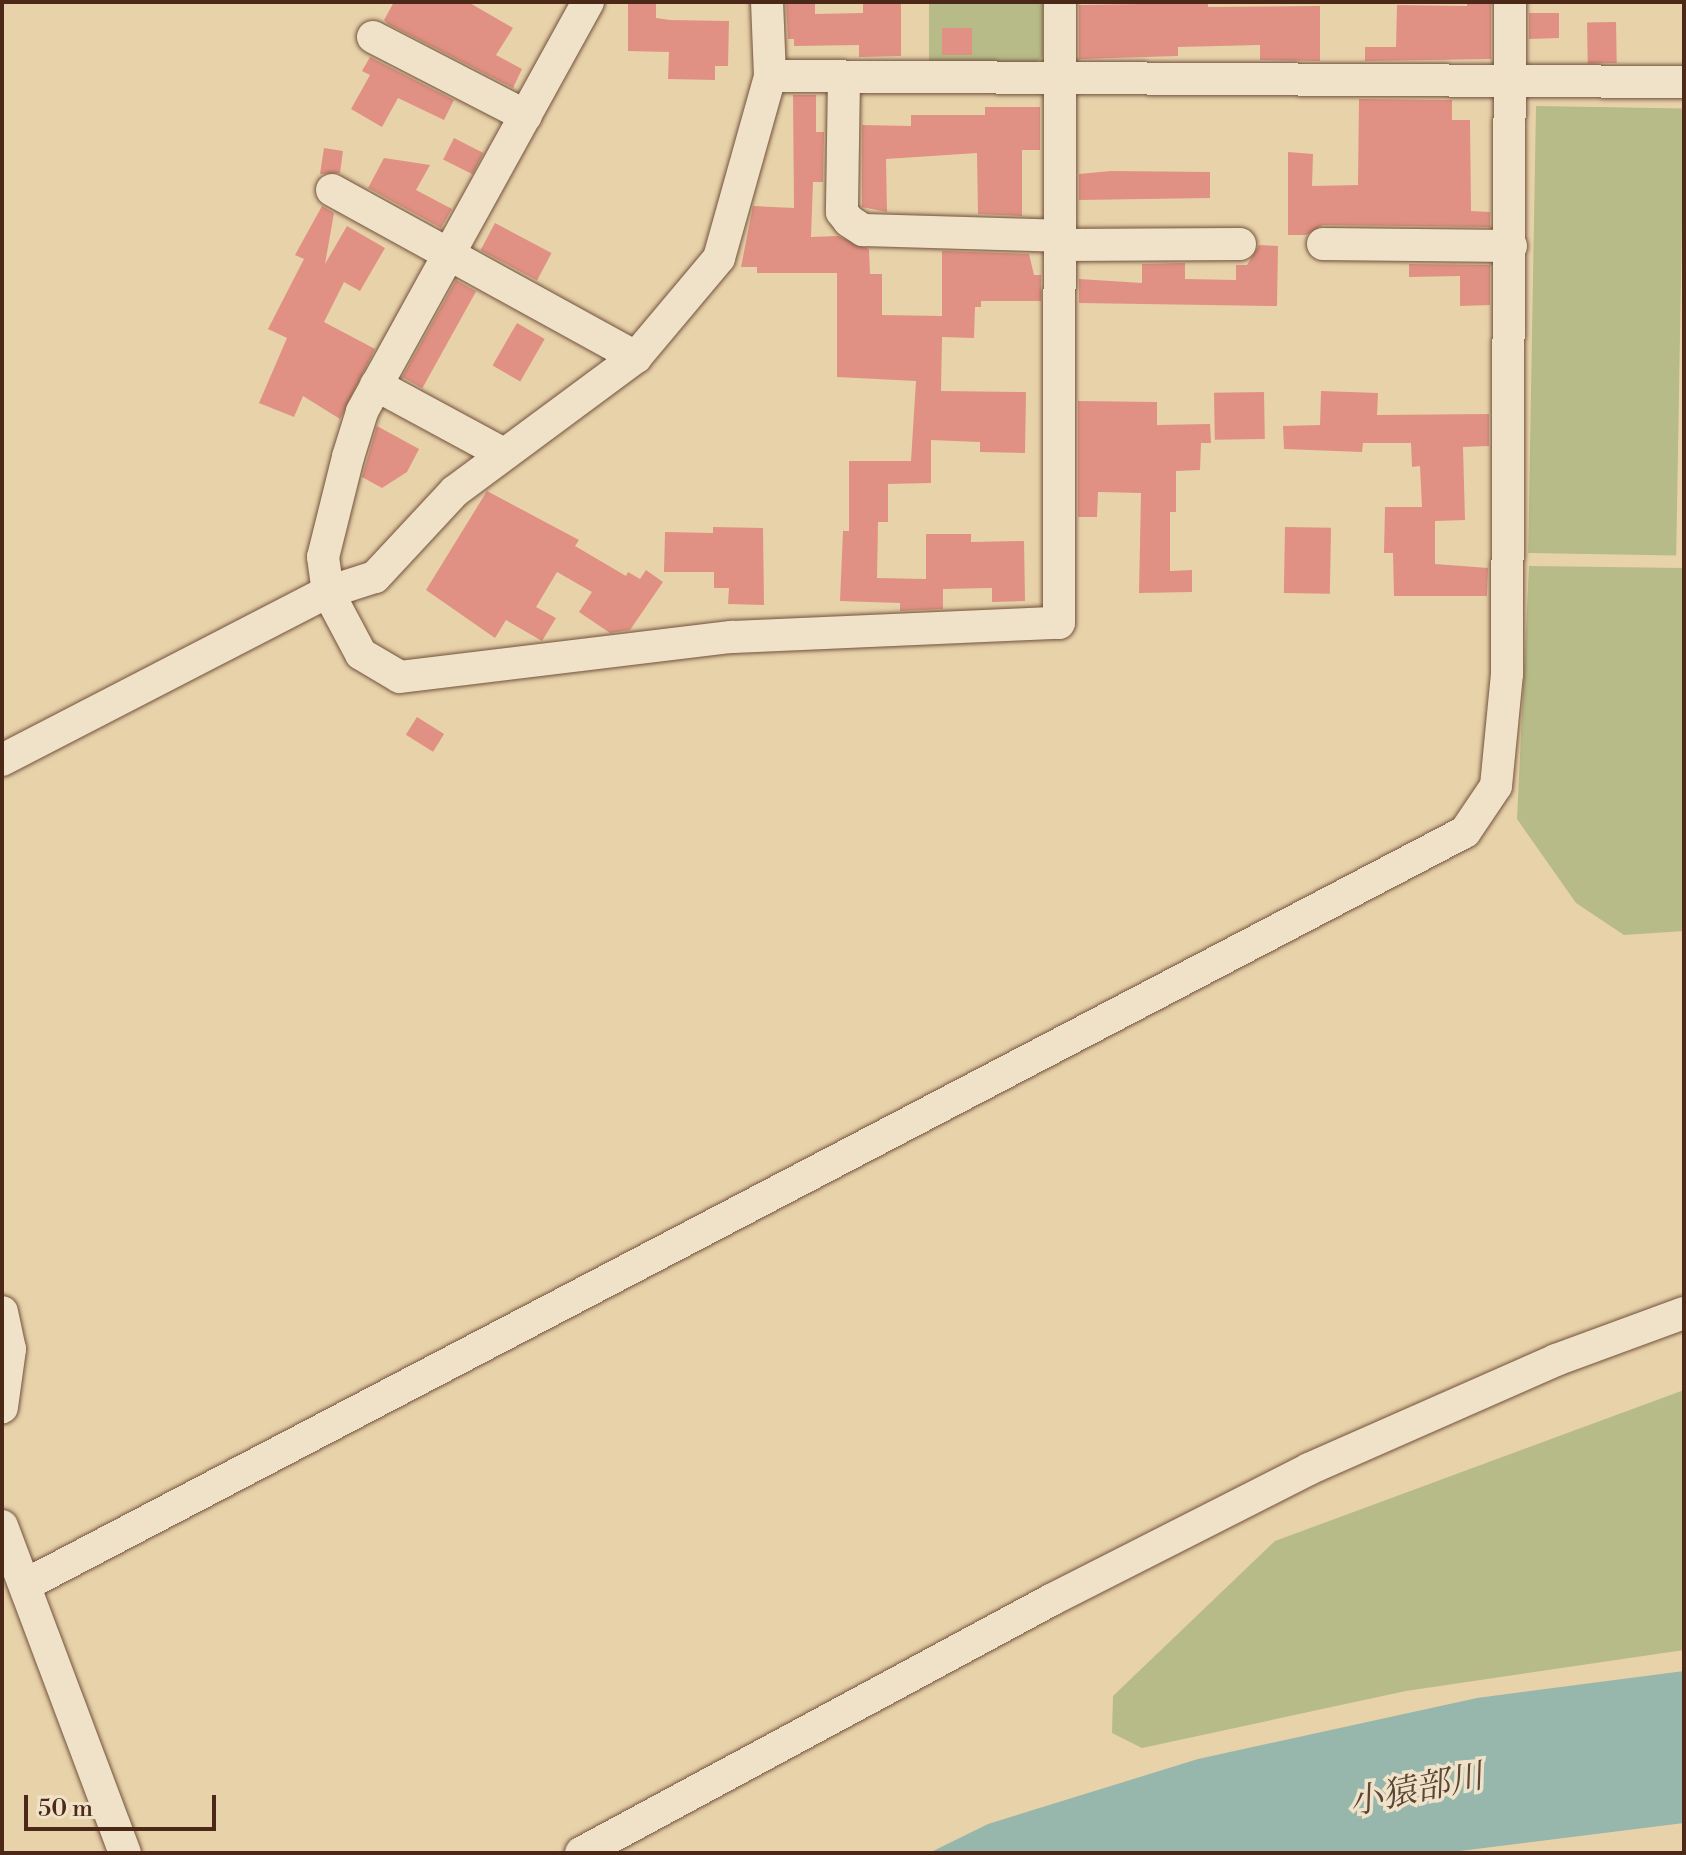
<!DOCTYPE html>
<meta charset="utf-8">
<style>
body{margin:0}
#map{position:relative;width:1686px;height:1855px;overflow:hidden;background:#e8d2aa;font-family:"Libre Bodoni","Noto Serif JP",serif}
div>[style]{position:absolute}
.green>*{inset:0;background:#b7bb87;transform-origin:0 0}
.water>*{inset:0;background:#97b7ac}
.building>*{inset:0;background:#e09183;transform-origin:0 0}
.roads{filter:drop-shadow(0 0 2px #72523c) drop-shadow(0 0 2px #72523c)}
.minor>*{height:32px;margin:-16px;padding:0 16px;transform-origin:16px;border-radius:16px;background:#f0e2c8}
span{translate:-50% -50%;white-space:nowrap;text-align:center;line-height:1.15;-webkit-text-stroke:7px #f0e2c8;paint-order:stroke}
.water-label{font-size:34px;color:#5a4536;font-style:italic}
.frame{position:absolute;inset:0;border:4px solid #4b2818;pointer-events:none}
.scale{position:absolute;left:24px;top:1795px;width:192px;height:36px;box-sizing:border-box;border:4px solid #4b2818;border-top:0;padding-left:10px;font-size:24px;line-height:28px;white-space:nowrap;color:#4b2818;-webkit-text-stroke:6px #f0e2c8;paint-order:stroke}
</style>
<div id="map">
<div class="green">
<div style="clip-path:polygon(929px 2px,1043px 2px,1043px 56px,1032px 66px,929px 65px)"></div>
<div style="left:1536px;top:106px;width:148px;height:447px;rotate:1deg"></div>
<div style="clip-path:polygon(1529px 566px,1684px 568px,1684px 931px,1624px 935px,1576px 903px,1517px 819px)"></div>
<div style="clip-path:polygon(1684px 1390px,1684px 1650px,1406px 1691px,1142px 1748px,1112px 1733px,1113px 1696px,1275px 1541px)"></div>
</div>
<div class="water">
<div style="clip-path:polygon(1684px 1671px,1684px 1823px,1444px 1853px,929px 1853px,988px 1824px,1198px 1759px,1477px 1698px)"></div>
</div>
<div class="building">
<div style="clip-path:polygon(394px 2px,468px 2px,513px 28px,496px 55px,522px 69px,513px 88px,388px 24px,384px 20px)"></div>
<div style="clip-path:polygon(628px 2px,656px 2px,656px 18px,670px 20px,729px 21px,728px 66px,715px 66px,715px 80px,668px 79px,669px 52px,628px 51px)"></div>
<div style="clip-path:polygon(786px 2px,815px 2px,815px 14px,863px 13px,863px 2px,901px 2px,901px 56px,859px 57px,859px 45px,794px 46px,794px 39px,788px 39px)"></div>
<div style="clip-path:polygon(1467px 2px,1491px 2px,1491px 59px,1365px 61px,1365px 47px,1396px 47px,1397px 5px,1467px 6px)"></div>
<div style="clip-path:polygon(1208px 3px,1208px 7px,1320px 6px,1320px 61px,1260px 60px,1260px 45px,1178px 47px,1178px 56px,1079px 59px,1079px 5px)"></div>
<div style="clip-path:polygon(1529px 13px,1559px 13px,1559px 38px,1529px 39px,1529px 59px)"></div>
<div style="left:1616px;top:22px;width:41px;height:29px;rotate:89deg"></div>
<div style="left:972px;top:28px;width:27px;height:30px;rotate:90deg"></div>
<div style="clip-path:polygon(370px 57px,454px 100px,444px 120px,398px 98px,382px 127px,351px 109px,370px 75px,362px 71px)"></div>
<div style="clip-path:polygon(793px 95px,816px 95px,816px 132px,824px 132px,823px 182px,813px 182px,811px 237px,838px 236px,869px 249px,870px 274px,882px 274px,882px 315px,942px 316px,942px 251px,1029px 254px,1034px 275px,1041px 275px,1041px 301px,981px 301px,981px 307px,975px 307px,974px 338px,942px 337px,941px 391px,1026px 392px,1025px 453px,980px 452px,980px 442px,931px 440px,931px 483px,888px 484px,888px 522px,878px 522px,877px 578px,926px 579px,926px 534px,971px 534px,971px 542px,1024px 541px,1025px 601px,992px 602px,992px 588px,943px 589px,943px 609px,900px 611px,900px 603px,840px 601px,843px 531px,849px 531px,849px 461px,911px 461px,916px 381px,837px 377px,837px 273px,757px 273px,757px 267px,741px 267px,753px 206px,794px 208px)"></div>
<div style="clip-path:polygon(1359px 99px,1452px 100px,1452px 120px,1470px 120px,1471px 211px,1490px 212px,1490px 227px,1323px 225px,1306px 235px,1288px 235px,1288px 152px,1313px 154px,1312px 186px,1358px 185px)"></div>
<div style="clip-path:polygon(985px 107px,1040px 107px,1040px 150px,1022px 150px,1022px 216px,978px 214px,977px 153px,886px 159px,887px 212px,862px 207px,862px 125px,911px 126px,911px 115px,985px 115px)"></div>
<div style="left:454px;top:138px;width:33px;height:24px;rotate:27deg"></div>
<div style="clip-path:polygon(324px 148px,343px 151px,340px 173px,320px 174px)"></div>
<div style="clip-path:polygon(384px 158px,430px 165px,416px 190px,452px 209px,441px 228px,368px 188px)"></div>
<div style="clip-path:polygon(1111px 171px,1210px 172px,1210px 198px,1079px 200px,1079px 174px)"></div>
<div style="clip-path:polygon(322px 206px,334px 213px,325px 264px,347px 226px,385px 248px,360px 291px,344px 282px,324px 322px,375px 349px,340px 419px,303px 396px,294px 417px,259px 403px,287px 338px,268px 329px,304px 259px,295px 255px)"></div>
<div style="left:495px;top:223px;width:64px;height:31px;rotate:28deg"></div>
<div style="clip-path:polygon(1259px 245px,1278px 246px,1277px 306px,1079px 303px,1079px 279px,1142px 283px,1142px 264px,1185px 263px,1185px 279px,1236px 280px,1236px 265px,1247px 265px)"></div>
<div style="clip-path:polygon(1409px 264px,1490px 265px,1490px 305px,1460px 306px,1460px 276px,1409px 277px)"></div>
<div style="left:456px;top:280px;width:23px;height:111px;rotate:29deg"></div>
<div style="left:517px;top:323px;width:32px;height:49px;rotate:30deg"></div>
<div style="clip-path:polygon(1321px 391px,1378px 393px,1377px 415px,1489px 414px,1489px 446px,1463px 447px,1465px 520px,1435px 521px,1435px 564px,1488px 568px,1487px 596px,1394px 596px,1393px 553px,1384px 553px,1385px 507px,1422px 507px,1420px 466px,1412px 467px,1411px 443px,1363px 443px,1362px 452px,1284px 449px,1283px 426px,1320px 425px)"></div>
<div style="left:1264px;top:392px;width:47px;height:50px;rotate:89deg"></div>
<div style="clip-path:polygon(1078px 401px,1157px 402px,1157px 425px,1210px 424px,1211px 443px,1201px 443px,1200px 470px,1176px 471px,1176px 512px,1170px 512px,1170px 571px,1192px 570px,1192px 592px,1139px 593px,1141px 493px,1098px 492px,1097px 517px,1078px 517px)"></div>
<div style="clip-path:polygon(377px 426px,419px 449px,407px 472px,382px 488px,362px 477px)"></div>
<div style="clip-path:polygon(487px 491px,579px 540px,575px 546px,626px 576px,628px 572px,640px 579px,646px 570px,663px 582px,630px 630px,610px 633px,579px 612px,592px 592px,557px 572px,536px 607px,556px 618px,542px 641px,506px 620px,495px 638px,426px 590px)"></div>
<div style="clip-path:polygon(713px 527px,763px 528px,764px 605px,728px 604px,729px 588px,714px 588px,714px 572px,664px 572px,665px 532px,713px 533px)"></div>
<div style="left:1285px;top:527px;width:46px;height:66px;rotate:1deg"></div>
<div style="left:417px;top:717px;width:32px;height:21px;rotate:32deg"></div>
</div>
<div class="roads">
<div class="minor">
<div style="left:588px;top:2px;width:468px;rotate:118.9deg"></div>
<div style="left:362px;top:412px;width:47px;rotate:107.3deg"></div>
<div style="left:348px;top:457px;width:103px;rotate:104deg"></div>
<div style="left:323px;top:557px;width:35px;rotate:82deg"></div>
<div style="left:328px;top:592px;width:70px;rotate:62deg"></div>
<div style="left:361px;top:654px;width:45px;rotate:30.5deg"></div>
<div style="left:400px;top:677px;width:334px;rotate:-6.9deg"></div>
<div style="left:732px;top:637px;width:327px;rotate:-2.5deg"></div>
<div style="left:1059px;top:623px;width:621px;rotate:-89.91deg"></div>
<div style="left:373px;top:37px;width:172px;rotate:27.3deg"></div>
<div style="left:770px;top:76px;width:914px;rotate:0.38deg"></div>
<div style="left:844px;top:78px;width:134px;rotate:90.9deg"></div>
<div style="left:842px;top:212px;width:11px;rotate:52deg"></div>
<div style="left:849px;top:221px;width:17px;rotate:33deg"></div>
<div style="left:863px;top:230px;width:197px;rotate:1.7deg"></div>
<div style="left:332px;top:190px;width:347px;rotate:28.8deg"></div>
<div style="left:1323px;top:244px;width:188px;rotate:0.6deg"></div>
<div style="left:1060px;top:245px;width:180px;rotate:-0.3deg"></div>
<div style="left:376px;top:385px;width:143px;rotate:28.4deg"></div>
<div style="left:2px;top:760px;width:367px;rotate:-27.3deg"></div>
<div style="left:328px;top:592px;width:49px;rotate:-17.7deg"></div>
<div style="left:375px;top:577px;width:117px;rotate:-47.1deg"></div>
<div style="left:455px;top:491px;width:225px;rotate:-36.5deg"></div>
<div style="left:636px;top:357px;width:129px;rotate:-50deg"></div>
<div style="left:719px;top:258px;width:189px;rotate:-74.3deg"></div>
<div style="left:770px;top:76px;width:74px;rotate:-92.3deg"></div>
<div style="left:2px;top:1312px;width:38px;rotate:78deg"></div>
<div style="left:10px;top:1349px;width:59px;rotate:97.9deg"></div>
<div style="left:2px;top:1526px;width:349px;rotate:69.4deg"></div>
<div style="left:25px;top:1585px;width:1625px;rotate:-27.61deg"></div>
<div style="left:1465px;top:832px;width:55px;rotate:-56deg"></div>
<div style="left:1496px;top:786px;width:113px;rotate:-84.4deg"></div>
<div style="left:1507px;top:674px;width:672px;rotate:-89.74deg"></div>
<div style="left:581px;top:1853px;width:534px;rotate:-28.29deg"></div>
<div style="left:1051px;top:1600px;width:289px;rotate:-26.9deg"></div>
<div style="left:1309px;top:1469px;width:270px;rotate:-23.8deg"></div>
<div style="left:1556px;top:1360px;width:136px;rotate:-20.2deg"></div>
</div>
</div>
<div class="water-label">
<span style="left:1416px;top:1791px;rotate:-12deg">小猿部川</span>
</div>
<div class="frame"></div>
<div class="scale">50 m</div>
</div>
